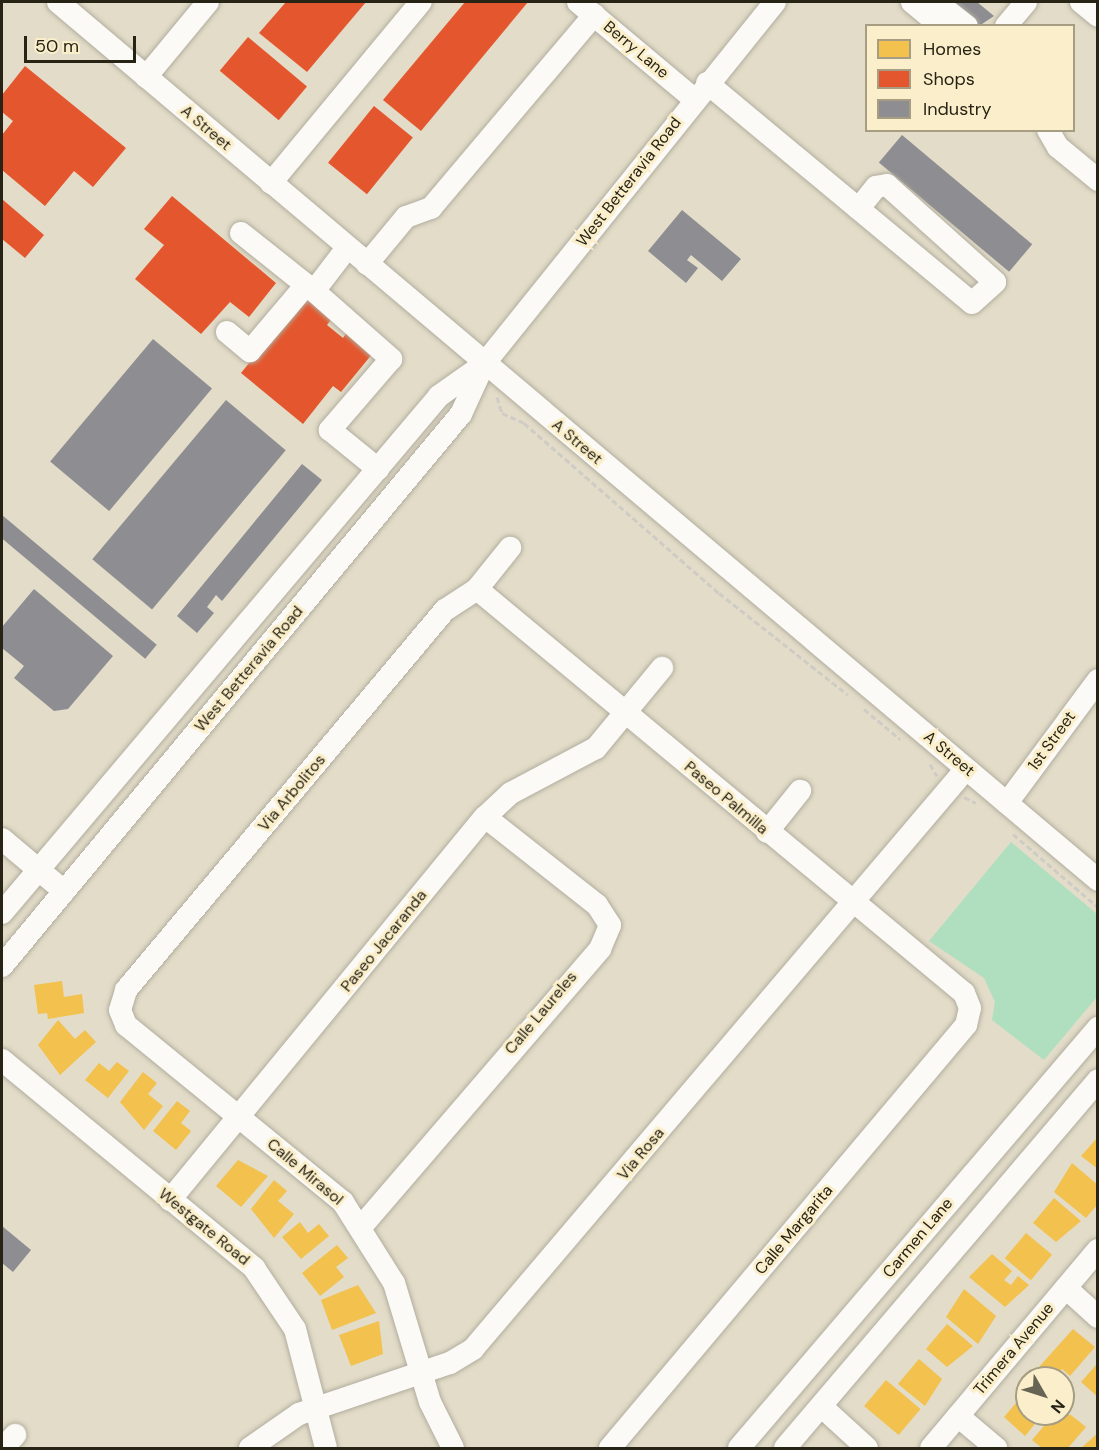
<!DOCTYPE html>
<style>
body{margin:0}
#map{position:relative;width:1099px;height:1450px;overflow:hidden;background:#e2dcc8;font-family:"DM Sans",sans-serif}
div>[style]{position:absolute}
.green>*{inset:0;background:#b0dfc0}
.homes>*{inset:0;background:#f2c14e;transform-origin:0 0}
.shops>*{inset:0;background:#e4572e;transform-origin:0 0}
.industry>*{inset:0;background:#8d8d92;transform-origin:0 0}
.path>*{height:3px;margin-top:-1.5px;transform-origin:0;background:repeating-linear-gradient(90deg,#ceccc5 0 6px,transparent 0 9px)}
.roads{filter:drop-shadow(0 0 2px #b2ad9e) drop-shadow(0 0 2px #b2ad9e)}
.minor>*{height:22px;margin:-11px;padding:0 11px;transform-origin:11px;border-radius:11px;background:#fbfaf7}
span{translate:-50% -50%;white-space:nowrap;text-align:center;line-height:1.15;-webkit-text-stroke:6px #fbefcb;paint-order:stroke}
.street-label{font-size:16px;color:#272315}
.frame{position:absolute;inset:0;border:3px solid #272315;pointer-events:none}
.legend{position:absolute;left:865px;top:24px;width:210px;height:108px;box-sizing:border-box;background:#fbefcb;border:2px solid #a69d82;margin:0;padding:8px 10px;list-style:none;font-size:18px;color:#272315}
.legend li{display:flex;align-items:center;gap:12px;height:30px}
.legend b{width:30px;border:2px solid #a69d82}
.north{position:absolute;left:1015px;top:1366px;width:60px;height:60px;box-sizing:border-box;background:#fbefcb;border:2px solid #a69d82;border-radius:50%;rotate:129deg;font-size:16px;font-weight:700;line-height:24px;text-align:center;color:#272315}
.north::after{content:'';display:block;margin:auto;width:21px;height:27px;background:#686454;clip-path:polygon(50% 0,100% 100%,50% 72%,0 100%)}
.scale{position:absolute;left:24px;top:36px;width:112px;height:27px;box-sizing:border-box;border:3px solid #272315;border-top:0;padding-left:8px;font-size:18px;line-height:21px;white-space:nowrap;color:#272315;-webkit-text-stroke:4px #fbefcb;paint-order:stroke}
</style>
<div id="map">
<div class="green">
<div style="clip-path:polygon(1011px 842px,1097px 914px,1097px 997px,1044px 1060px,992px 1020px,995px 1002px,984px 978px,929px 941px)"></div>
</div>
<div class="homes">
<div style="clip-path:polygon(62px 981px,64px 997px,82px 994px,84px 1013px,48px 1019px,47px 1013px,38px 1014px,34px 985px)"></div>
<div style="clip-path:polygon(58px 1020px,75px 1039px,85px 1030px,96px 1042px,60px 1075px,38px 1045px)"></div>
<div style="clip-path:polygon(117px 1062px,129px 1071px,108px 1098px,85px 1080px,99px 1063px,109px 1071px)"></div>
<div style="clip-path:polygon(143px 1072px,157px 1083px,148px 1094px,163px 1106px,144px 1130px,120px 1102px)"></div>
<div style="clip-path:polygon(177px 1101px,190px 1111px,181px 1123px,191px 1131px,176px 1150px,153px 1131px)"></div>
<div style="clip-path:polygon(1098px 1137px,1098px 1169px,1081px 1156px)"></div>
<div style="clip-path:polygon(238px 1160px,268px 1176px,241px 1207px,216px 1186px)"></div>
<div style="clip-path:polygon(1072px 1163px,1098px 1185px,1097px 1205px,1086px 1218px,1054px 1192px)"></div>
<div style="clip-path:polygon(274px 1180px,287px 1191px,278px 1201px,294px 1214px,274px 1238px,251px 1209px)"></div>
<div style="clip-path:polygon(1054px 1198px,1081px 1221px,1056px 1242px,1033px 1223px)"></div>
<div style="clip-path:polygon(300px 1222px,308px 1233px,319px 1224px,329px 1236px,301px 1259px,282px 1237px)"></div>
<div style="left:1026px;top:1233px;width:34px;height:33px;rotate:40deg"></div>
<div style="clip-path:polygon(337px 1245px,348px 1258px,336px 1267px,344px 1277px,320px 1296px,302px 1273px)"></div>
<div style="clip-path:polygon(992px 1254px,1012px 1271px,1004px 1280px,1011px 1285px,1018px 1276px,1029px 1285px,1005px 1307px,969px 1277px)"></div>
<div style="clip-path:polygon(358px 1285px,376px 1313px,332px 1330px,321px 1300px)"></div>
<div style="clip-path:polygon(964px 1289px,996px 1316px,978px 1344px,946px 1317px)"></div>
<div style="clip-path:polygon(379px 1321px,383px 1354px,351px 1366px,339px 1335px)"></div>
<div style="clip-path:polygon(947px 1324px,973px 1346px,947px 1367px,926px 1349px)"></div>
<div style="clip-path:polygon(1073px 1329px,1095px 1347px,1070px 1376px,1062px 1369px,1051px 1378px,1039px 1367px)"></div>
<div style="clip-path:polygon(919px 1359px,942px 1379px,925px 1406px,898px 1384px)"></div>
<div style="clip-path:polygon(1098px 1363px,1098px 1397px,1081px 1382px)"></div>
<div style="left:886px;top:1380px;width:45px;height:34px;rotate:40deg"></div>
<div style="clip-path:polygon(1027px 1390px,1027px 1414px,1043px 1414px,1025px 1436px,1004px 1417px)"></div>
<div style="clip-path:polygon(1054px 1414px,1071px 1415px,1086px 1427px,1068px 1448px,1042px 1448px,1032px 1440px)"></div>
<div style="clip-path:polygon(1098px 1433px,1098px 1448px,1081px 1448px)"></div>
</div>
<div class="shops">
<div style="clip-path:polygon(286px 2px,366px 2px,307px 72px,259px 33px)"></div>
<div style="clip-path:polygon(465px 2px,528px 2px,421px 131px,383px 100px)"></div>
<div style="left:248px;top:37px;width:77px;height:44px;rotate:40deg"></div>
<div style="clip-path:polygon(25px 66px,126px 148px,93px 187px,74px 171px,45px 206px,2px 170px,2px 135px,13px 121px,2px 112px,2px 95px)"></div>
<div style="left:374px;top:106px;width:50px;height:73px;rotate:39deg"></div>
<div style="clip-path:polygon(172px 196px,276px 283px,249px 317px,230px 302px,201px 334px,135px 279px,164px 245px,144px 229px)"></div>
<div style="clip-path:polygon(2px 199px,44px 235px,25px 258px,2px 239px)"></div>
<div style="clip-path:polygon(305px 294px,333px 317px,327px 325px,343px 338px,347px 332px,373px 353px,341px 392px,333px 386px,303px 424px,241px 373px)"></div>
</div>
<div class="industry">
<div style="clip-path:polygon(951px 2px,977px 2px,994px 16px,979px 26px)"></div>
<div style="left:902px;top:135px;width:170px;height:36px;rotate:40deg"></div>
<div style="clip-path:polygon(682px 210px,741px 259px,722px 281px,691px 255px,687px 260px,698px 268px,686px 283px,648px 251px)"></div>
<div style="left:153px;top:339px;width:77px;height:160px;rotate:40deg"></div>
<div style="left:226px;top:400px;width:78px;height:208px;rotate:40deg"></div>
<div style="clip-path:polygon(302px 464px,322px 480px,222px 601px,216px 595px,207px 607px,214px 613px,197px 633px,177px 616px)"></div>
<div style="left:2px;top:515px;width:202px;height:18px;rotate:40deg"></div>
<div style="clip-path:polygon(34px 589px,113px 656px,68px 709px,54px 711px,14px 678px,24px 666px,2px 648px,2px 627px)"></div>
<div style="clip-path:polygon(2px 1226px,31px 1250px,13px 1272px,2px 1263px)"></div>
</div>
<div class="path">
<div style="left:497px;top:397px;width:17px;rotate:73deg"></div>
<div style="left:502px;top:413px;width:24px;rotate:24deg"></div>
<div style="left:524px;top:423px;width:259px;rotate:41.1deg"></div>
<div style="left:719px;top:593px;width:164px;rotate:38.3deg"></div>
<div style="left:864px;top:709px;width:47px;rotate:39.8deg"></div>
<div style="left:930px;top:764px;width:14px;rotate:60deg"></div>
<div style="left:964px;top:797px;width:13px;rotate:27deg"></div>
<div style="left:1013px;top:834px;width:112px;rotate:40.7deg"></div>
</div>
<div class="roads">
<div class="minor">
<div style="left:58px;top:2px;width:1361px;rotate:40.17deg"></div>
<div style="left:578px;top:2px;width:151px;rotate:39.9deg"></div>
<div style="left:912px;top:2px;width:38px;rotate:40deg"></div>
<div style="left:936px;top:2px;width:39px;rotate:38deg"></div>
<div style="left:1081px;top:2px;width:22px;rotate:39deg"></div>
<div style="left:1006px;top:26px;width:31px;rotate:-50deg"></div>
<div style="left:146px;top:77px;width:97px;rotate:-50.4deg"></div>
<div style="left:707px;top:83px;width:344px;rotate:39.7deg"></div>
<div style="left:972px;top:303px;width:31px;rotate:-42deg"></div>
<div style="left:995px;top:282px;width:145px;rotate:-138.1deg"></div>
<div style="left:887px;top:185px;width:11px;rotate:170deg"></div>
<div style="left:876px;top:187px;width:28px;rotate:129deg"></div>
<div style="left:1048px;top:130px;width:20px;rotate:60deg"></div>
<div style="left:1058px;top:147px;width:52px;rotate:39.5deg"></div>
<div style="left:271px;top:183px;width:235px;rotate:-50.4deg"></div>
<div style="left:241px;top:233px;width:93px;rotate:38.5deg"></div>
<div style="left:347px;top:248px;width:54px;rotate:127.5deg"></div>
<div style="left:314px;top:291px;width:103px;rotate:41.4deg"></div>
<div style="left:391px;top:359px;width:94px;rotate:130.7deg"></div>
<div style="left:330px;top:430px;width:62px;rotate:39.1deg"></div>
<div style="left:367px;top:264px;width:61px;rotate:-50.3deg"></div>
<div style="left:406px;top:217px;width:27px;rotate:-20deg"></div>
<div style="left:431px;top:208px;width:253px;rotate:-49.8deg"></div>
<div style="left:227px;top:332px;width:30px;rotate:40deg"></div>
<div style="left:250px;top:351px;width:87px;rotate:-49.7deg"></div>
<div style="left:477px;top:589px;width:633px;rotate:39.68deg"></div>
<div style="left:964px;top:993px;width:16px;rotate:68deg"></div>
<div style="left:970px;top:1008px;width:17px;rotate:103deg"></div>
<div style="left:966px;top:1025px;width:553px;rotate:130.08deg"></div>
<div style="left:1007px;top:803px;width:153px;rotate:-53.5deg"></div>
<div style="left:767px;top:832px;width:53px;rotate:-51.2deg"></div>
<div style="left:2px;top:839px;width:81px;rotate:40deg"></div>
<div style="left:2px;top:913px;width:677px;rotate:-49.79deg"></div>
<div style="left:439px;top:396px;width:54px;rotate:-35.2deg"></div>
<div style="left:2px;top:966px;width:718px;rotate:-50.26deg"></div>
<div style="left:461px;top:414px;width:55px;rotate:-65.3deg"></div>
<div style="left:484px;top:364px;width:464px;rotate:-51.2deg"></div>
<div style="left:2px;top:1060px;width:327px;rotate:39.5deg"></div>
<div style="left:254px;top:1268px;width:73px;rotate:56.1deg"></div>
<div style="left:295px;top:1329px;width:123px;rotate:75.4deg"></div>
<div style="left:170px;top:1200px;width:496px;rotate:-50.6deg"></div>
<div style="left:485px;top:817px;width:35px;rotate:-43deg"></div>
<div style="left:511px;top:793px;width:96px;rotate:-27.9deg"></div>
<div style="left:596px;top:748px;width:104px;rotate:-50.5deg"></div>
<div style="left:361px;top:1227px;width:367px;rotate:-49.3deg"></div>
<div style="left:600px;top:949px;width:26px;rotate:-67deg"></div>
<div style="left:610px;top:925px;width:24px;rotate:-123deg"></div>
<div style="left:597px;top:905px;width:142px;rotate:-141.8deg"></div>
<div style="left:1066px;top:1288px;width:43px;rotate:42.2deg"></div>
<div style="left:821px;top:1406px;width:62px;rotate:42.4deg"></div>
<div style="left:958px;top:1416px;width:50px;rotate:40.1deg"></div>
<div style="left:3px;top:1448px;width:18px;rotate:-47deg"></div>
<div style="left:250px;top:1448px;width:60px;rotate:-34.8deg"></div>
<div style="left:299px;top:1414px;width:159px;rotate:-18.7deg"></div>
<div style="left:450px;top:1363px;width:27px;rotate:-31deg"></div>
<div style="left:473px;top:1349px;width:761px;rotate:-49.64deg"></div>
<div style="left:453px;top:1448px;width:51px;rotate:-116.6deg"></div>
<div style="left:430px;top:1402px;width:124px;rotate:-106.8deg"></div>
<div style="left:394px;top:1283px;width:96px;rotate:-122.2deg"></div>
<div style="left:343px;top:1202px;width:280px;rotate:-140.8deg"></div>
<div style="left:126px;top:1025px;width:16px;rotate:-112deg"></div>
<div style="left:120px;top:1010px;width:21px;rotate:-73deg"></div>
<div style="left:126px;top:990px;width:496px;rotate:-50deg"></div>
<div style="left:445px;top:610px;width:38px;rotate:-33deg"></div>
<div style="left:477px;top:589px;width:53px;rotate:-51.2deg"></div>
<div style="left:739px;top:1448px;width:553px;rotate:-49.48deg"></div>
<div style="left:785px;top:1448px;width:483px;rotate:-49.6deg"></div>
<div style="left:931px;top:1448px;width:259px;rotate:-49.9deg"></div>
</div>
</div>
<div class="street-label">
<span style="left:636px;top:50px;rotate:40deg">Berry Lane</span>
<span style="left:206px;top:128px;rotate:40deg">A Street</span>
<span style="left:629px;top:182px;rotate:-52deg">West Betteravia Road</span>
<span style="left:577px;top:442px;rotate:40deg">A Street</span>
<span style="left:249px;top:669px;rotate:-50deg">West Betteravia Road</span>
<span style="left:1052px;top:741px;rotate:-54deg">1st Street</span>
<span style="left:949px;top:754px;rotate:40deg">A Street</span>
<span style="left:292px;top:793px;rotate:-50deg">Via Arbolitos</span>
<span style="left:726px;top:798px;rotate:40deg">Paseo Palmilla</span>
<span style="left:384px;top:941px;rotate:-51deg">Paseo Jacaranda</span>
<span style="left:541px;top:1013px;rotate:-50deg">Calle Laureles</span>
<span style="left:641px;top:1154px;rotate:-50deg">Via Rosa</span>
<span style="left:305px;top:1172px;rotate:40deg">Calle Mirasol</span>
<span style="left:204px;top:1227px;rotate:39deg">Westgate Road</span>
<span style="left:794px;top:1230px;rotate:-50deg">Calle Margarita</span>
<span style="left:918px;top:1238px;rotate:-50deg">Carmen Lane</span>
<span style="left:1014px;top:1349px;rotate:-50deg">Trimera Avenue</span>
</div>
<div class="frame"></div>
<ul class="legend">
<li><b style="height:16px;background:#f2c14e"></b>Homes</li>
<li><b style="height:16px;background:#e4572e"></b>Shops</li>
<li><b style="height:16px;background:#8d8d92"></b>Industry</li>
</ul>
<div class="north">N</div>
<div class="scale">50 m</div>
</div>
